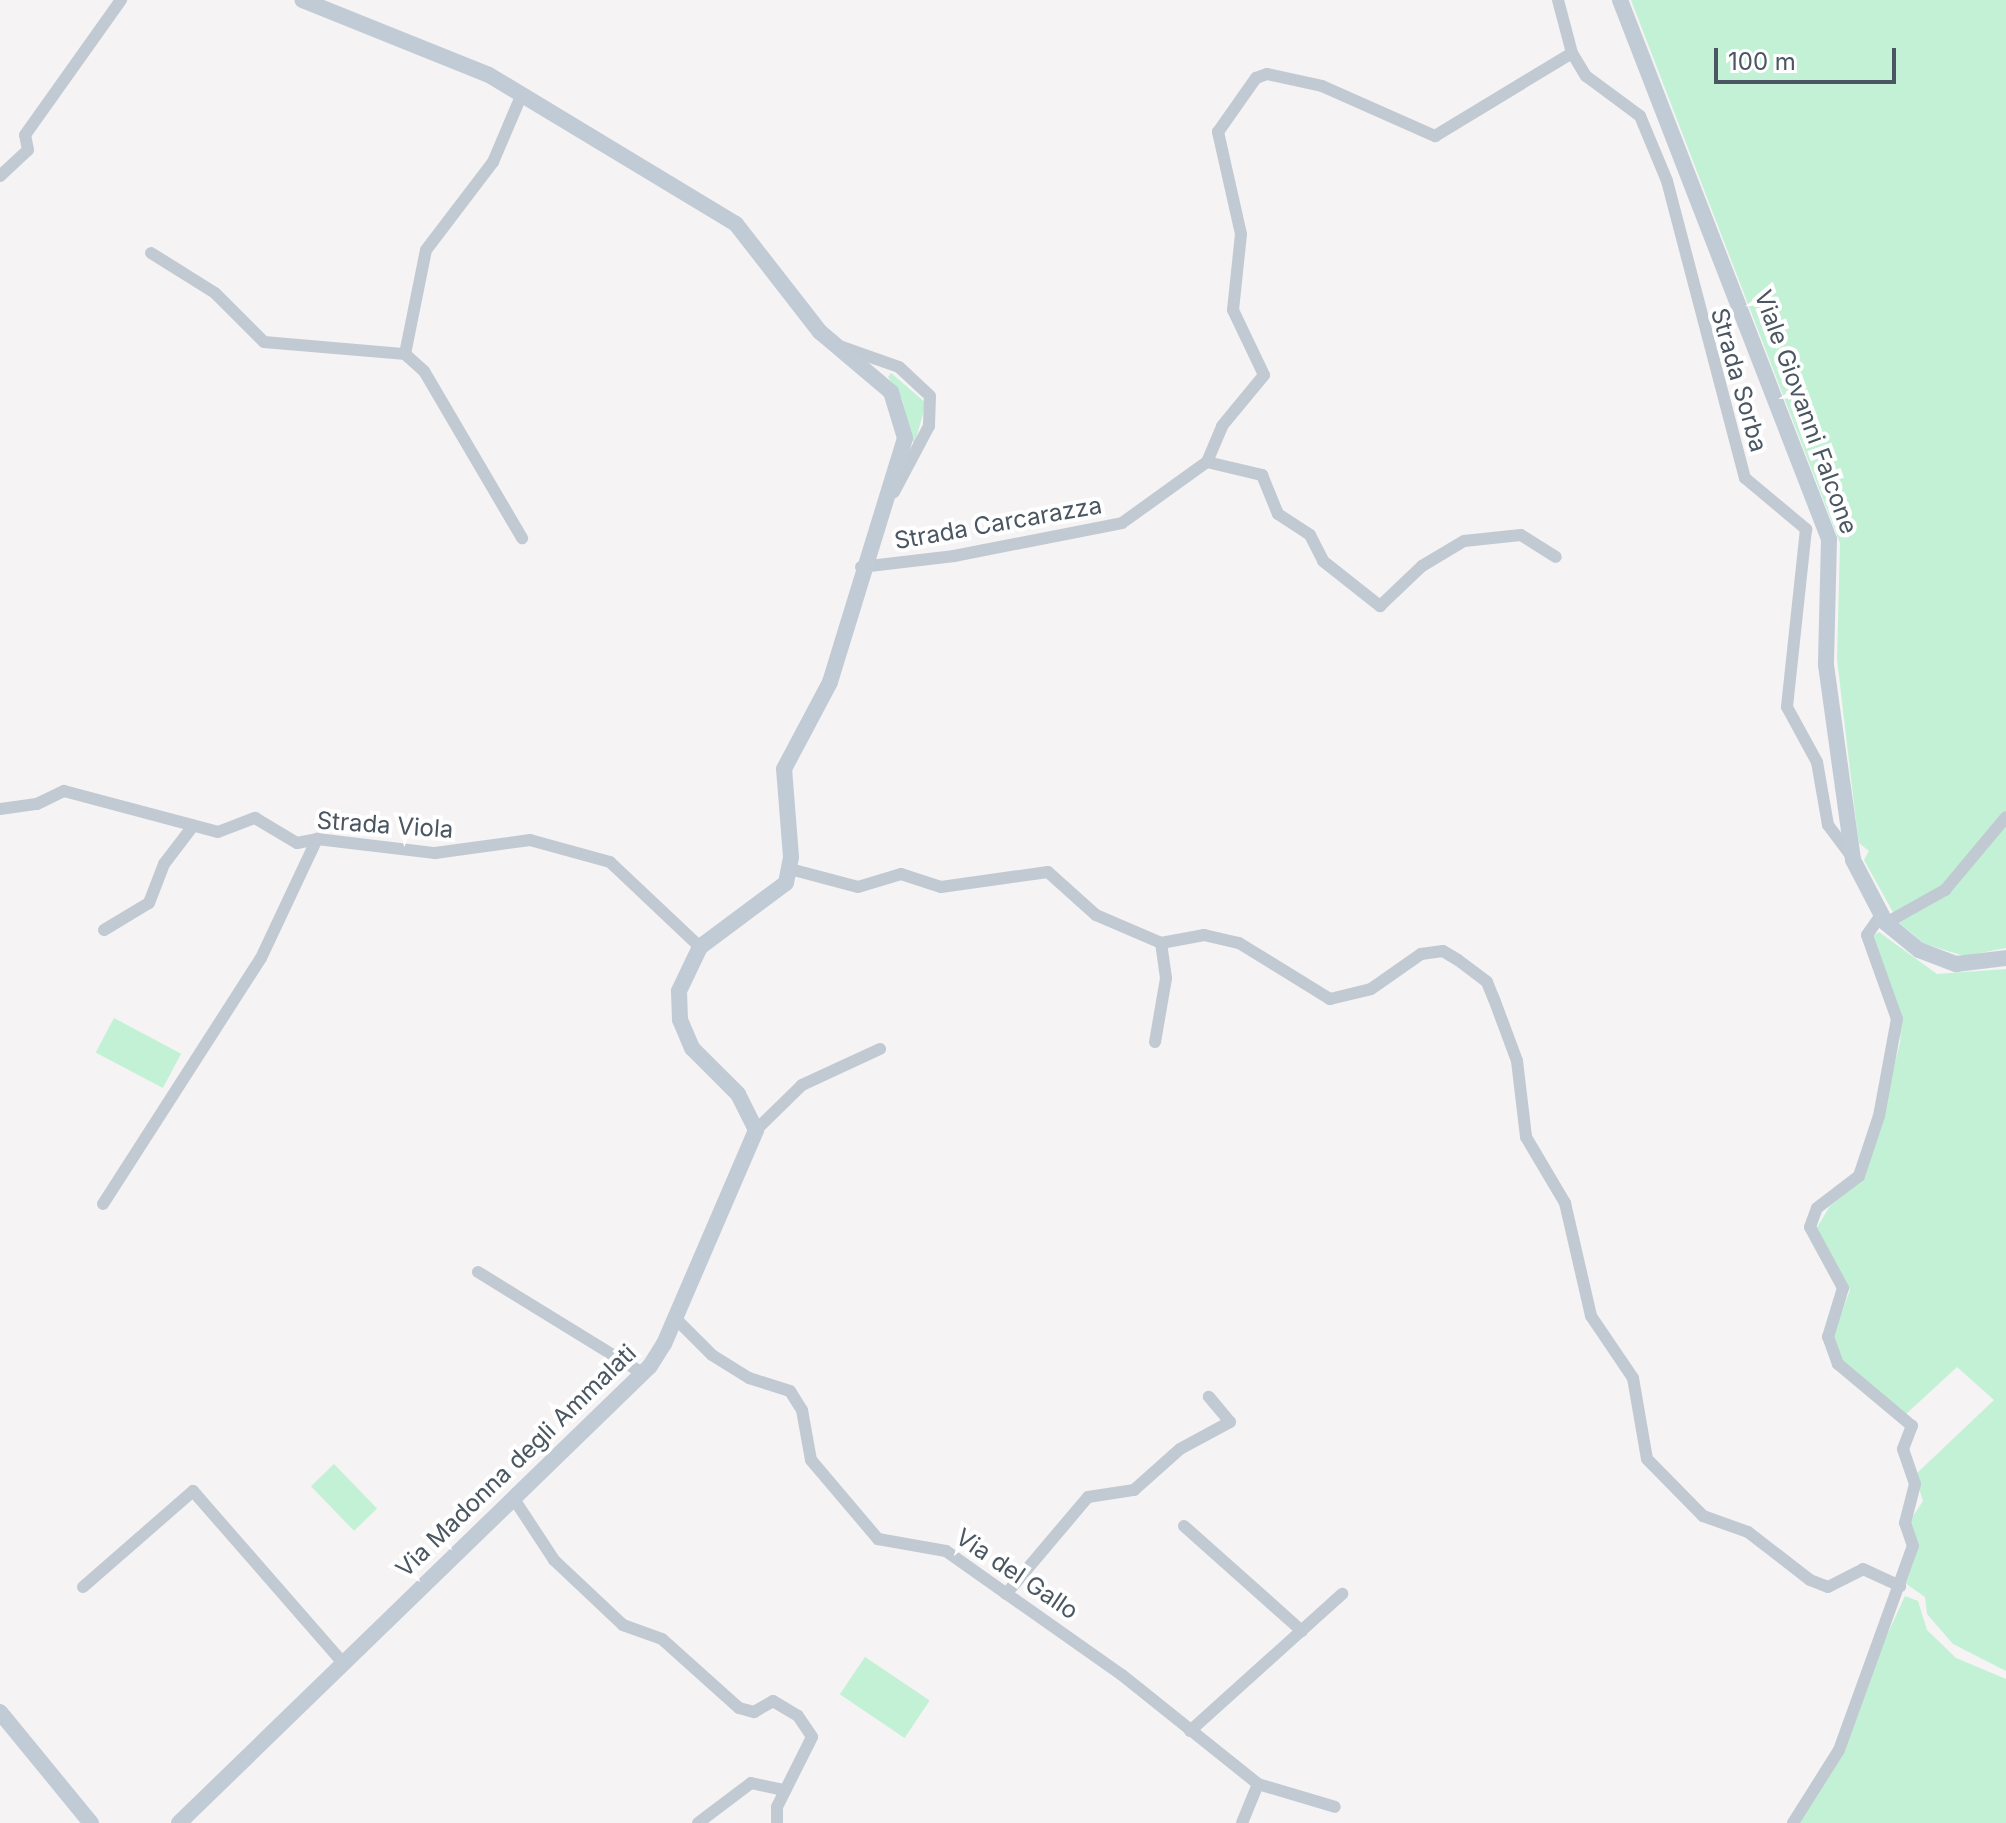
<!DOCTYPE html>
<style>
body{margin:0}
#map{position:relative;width:2006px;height:1823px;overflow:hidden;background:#f5f3f3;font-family:Inter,sans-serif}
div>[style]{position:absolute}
.green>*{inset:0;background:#c3f1d5;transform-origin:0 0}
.street>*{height:12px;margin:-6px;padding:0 6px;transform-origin:6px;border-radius:6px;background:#c1cad2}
.secondary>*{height:16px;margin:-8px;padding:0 8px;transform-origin:8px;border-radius:8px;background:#c1cbd6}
span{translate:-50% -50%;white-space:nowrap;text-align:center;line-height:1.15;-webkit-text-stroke:8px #fff;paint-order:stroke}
.street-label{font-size:24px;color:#4a5661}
.scale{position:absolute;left:1714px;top:48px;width:182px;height:36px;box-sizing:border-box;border:4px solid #4a5661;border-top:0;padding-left:10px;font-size:24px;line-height:28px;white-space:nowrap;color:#4a5661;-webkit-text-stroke:6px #fff;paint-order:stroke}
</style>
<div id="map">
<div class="green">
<div style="clip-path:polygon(1631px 0,2006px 0,2006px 810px,1980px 849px,1944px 885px,1894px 914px,1864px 860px,1869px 851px,1859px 843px,1856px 821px,1837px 659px,1840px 543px)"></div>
<div style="clip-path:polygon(891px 373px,926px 403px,914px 446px,902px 399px,888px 377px)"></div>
<div style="clip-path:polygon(2006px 824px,2006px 948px,1964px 956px,1925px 944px,1898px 922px,1949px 892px)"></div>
<div style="clip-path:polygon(1879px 932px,1937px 974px,2006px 969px,2006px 1671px,1953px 1644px,1927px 1614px,1925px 1597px,1905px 1583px,1916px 1547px,1909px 1522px,1923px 1501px,1915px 1475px,1994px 1400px,1957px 1367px,1905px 1415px,1841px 1361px,1832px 1337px,1850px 1290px,1816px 1229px,1830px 1206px,1865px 1178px,1900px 1043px,1901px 1019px,1873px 936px)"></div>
<div style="left:114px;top:1018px;width:76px;height:39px;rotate:28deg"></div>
<div style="left:334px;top:1464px;width:62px;height:32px;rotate:46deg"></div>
<div style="clip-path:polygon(1905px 1596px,1918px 1601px,1927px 1630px,1956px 1658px,2006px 1679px,2006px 1823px,1800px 1823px)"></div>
<div style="left:865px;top:1657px;width:78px;height:45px;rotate:34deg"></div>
</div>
<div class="street">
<div style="left:1558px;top:0;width:55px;rotate:75.2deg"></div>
<div style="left:1572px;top:53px;width:27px;rotate:59deg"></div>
<div style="left:1586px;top:76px;width:67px;rotate:36.5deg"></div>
<div style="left:1640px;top:116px;width:70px;rotate:67.4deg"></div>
<div style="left:1667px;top:181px;width:307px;rotate:75.3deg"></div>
<div style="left:1745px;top:478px;width:80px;rotate:39.9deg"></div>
<div style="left:1806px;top:529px;width:179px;rotate:96.1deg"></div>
<div style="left:1787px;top:707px;width:63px;rotate:61.4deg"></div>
<div style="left:1817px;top:762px;width:64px;rotate:80.1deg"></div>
<div style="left:1828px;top:825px;width:39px;rotate:53deg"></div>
<div style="left:0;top:176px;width:38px;rotate:-43deg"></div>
<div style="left:28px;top:150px;width:15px;rotate:-101deg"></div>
<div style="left:25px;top:135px;width:166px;rotate:-54.6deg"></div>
<div style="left:151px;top:253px;width:75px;rotate:32deg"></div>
<div style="left:215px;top:293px;width:69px;rotate:45deg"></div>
<div style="left:264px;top:342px;width:142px;rotate:4.9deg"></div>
<div style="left:405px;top:354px;width:25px;rotate:42deg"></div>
<div style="left:424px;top:371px;width:194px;rotate:59.6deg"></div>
<div style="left:842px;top:347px;width:60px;rotate:19.3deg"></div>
<div style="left:899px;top:367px;width:42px;rotate:43.1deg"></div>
<div style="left:930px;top:396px;width:30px;rotate:92deg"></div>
<div style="left:929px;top:426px;width:75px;rotate:117.9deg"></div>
<div style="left:405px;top:354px;width:106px;rotate:-78.6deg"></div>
<div style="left:426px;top:250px;width:111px;rotate:-52.7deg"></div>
<div style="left:493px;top:162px;width:74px;rotate:-66.9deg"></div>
<div style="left:1207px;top:462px;width:57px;rotate:13.3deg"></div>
<div style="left:1262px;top:475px;width:42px;rotate:67.7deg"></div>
<div style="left:1278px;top:514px;width:38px;rotate:33deg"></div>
<div style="left:1310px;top:535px;width:29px;rotate:63deg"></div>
<div style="left:1323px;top:561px;width:73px;rotate:38.3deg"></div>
<div style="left:1380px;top:606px;width:58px;rotate:-43.6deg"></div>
<div style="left:1422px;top:566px;width:49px;rotate:-30.8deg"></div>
<div style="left:1464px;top:541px;width:57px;rotate:-6deg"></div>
<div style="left:1521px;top:535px;width:41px;rotate:32.2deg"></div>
<div style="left:861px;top:567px;width:94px;rotate:-6.7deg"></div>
<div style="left:954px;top:556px;width:171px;rotate:-11.1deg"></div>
<div style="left:1122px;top:523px;width:105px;rotate:-35.7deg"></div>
<div style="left:1207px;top:462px;width:39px;rotate:-67deg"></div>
<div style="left:1222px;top:426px;width:66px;rotate:-50.5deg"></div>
<div style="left:1264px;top:375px;width:72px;rotate:-115.5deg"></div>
<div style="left:1233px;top:310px;width:76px;rotate:-84deg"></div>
<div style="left:1241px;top:234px;width:105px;rotate:-102.7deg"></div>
<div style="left:1218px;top:132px;width:66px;rotate:-54.9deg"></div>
<div style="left:1256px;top:78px;width:12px;rotate:-20deg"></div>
<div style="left:1267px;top:74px;width:56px;rotate:12.3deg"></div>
<div style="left:1322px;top:86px;width:124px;rotate:23.9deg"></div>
<div style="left:1435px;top:136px;width:160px;rotate:-31.2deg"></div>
<div style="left:0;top:809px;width:37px;rotate:-8deg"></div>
<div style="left:37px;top:804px;width:30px;rotate:-26deg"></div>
<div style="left:64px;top:791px;width:159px;rotate:14.9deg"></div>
<div style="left:218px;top:832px;width:40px;rotate:-21deg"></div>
<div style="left:255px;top:818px;width:49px;rotate:30.8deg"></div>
<div style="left:297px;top:843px;width:20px;rotate:-11deg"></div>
<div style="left:317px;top:839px;width:119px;rotate:6.8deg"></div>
<div style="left:435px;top:853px;width:96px;rotate:-7.8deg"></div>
<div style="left:530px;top:840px;width:83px;rotate:15.4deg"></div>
<div style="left:610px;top:862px;width:124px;rotate:43.4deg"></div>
<div style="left:790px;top:869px;width:70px;rotate:14.8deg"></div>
<div style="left:858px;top:887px;width:45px;rotate:-16.8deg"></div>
<div style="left:901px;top:874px;width:42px;rotate:18deg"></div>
<div style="left:941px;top:887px;width:108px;rotate:-8deg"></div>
<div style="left:1048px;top:872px;width:64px;rotate:41.9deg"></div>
<div style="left:1096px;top:915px;width:71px;rotate:23.3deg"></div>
<div style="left:1161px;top:943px;width:44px;rotate:-10.5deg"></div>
<div style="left:1204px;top:935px;width:36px;rotate:13deg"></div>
<div style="left:1239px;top:943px;width:107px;rotate:31.6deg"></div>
<div style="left:1330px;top:999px;width:42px;rotate:-13.7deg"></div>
<div style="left:1371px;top:989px;width:61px;rotate:-35deg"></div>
<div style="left:1421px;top:954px;width:22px;rotate:-8deg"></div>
<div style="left:1443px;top:951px;width:17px;rotate:31deg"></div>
<div style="left:1458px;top:960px;width:36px;rotate:37deg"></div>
<div style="left:1487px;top:982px;width:18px;rotate:68deg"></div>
<div style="left:1494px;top:999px;width:66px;rotate:69.6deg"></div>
<div style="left:1517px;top:1061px;width:77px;rotate:83.2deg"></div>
<div style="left:1526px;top:1137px;width:77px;rotate:59.4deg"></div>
<div style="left:1565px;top:1203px;width:116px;rotate:77deg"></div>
<div style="left:1591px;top:1316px;width:75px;rotate:55.9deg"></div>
<div style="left:1633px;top:1378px;width:82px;rotate:80.2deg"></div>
<div style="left:1647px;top:1459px;width:80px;rotate:45.5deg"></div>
<div style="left:1703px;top:1516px;width:48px;rotate:19.6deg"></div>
<div style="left:1748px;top:1532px;width:78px;rotate:37.7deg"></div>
<div style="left:1810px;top:1580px;width:19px;rotate:21deg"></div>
<div style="left:1828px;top:1587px;width:39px;rotate:-27deg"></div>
<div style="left:1863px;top:1569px;width:41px;rotate:24.7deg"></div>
<div style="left:1886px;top:923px;width:68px;rotate:-29.2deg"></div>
<div style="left:1945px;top:890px;width:95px;rotate:-50.1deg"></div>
<div style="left:104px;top:930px;width:52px;rotate:-31deg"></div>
<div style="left:149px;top:903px;width:42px;rotate:-69deg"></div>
<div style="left:164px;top:864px;width:48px;rotate:-52.7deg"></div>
<div style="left:1155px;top:1042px;width:65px;rotate:-80.2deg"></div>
<div style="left:1166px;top:978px;width:35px;rotate:-98deg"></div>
<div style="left:756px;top:1130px;width:64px;rotate:-44.4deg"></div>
<div style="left:802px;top:1085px;width:86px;rotate:-24.8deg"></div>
<div style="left:103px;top:1204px;width:292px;rotate:-57.3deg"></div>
<div style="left:261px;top:958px;width:132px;rotate:-64.8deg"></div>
<div style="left:478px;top:1272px;width:193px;rotate:31.6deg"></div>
<div style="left:676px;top:1319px;width:51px;rotate:45deg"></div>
<div style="left:712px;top:1355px;width:44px;rotate:31.9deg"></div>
<div style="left:749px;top:1378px;width:43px;rotate:17.6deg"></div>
<div style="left:790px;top:1391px;width:22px;rotate:58deg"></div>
<div style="left:802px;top:1410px;width:51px;rotate:79.8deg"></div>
<div style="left:811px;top:1460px;width:104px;rotate:49.7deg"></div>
<div style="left:878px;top:1539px;width:69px;rotate:10deg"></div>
<div style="left:946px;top:1551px;width:215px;rotate:35.2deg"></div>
<div style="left:1122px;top:1675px;width:174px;rotate:38.7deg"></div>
<div style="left:1258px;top:1784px;width:42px;rotate:112.3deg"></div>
<div style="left:514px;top:1499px;width:73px;rotate:56.7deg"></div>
<div style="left:554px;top:1560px;width:95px;rotate:43.3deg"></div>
<div style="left:623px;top:1625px;width:41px;rotate:19.7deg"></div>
<div style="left:662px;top:1639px;width:103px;rotate:41.9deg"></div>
<div style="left:739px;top:1708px;width:16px;rotate:15deg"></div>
<div style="left:754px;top:1712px;width:22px;rotate:-30deg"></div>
<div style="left:773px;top:1701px;width:29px;rotate:31deg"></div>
<div style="left:798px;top:1716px;width:25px;rotate:56deg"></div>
<div style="left:812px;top:1737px;width:78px;rotate:116.6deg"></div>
<div style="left:777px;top:1807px;width:16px;rotate:90deg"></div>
<div style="left:1184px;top:1526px;width:158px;rotate:41.7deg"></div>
<div style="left:83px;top:1587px;width:146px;rotate:-41.1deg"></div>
<div style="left:193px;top:1491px;width:228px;rotate:48.9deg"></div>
<div style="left:1006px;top:1594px;width:127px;rotate:-49.8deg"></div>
<div style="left:1088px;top:1497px;width:47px;rotate:-8.7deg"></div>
<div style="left:1134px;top:1490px;width:62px;rotate:-41.7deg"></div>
<div style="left:1180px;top:1449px;width:57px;rotate:-28.4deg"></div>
<div style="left:1230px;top:1422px;width:33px;rotate:-130deg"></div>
<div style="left:1190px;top:1731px;width:205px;rotate:-42deg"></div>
<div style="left:1258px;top:1784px;width:80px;rotate:16.6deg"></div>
<div style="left:698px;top:1823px;width:66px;rotate:-37deg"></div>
<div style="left:751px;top:1783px;width:35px;rotate:12deg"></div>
<div style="left:1793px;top:1823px;width:86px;rotate:-57.8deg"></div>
<div style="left:1839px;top:1750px;width:217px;rotate:-70.1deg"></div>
<div style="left:1913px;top:1546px;width:24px;rotate:-109deg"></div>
<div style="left:1905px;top:1523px;width:40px;rotate:-75.6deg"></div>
<div style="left:1915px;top:1484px;width:37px;rotate:-109deg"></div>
<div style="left:1903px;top:1449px;width:25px;rotate:-69deg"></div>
<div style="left:1912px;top:1426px;width:97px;rotate:-140deg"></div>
<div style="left:1838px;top:1364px;width:29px;rotate:-110deg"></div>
<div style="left:1828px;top:1337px;width:51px;rotate:-73deg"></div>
<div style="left:1843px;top:1288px;width:69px;rotate:-118.4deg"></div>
<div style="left:1810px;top:1227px;width:20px;rotate:-70deg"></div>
<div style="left:1817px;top:1208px;width:53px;rotate:-37.3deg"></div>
<div style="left:1859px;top:1176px;width:63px;rotate:-71.6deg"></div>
<div style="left:1879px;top:1116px;width:99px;rotate:-79.5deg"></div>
<div style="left:1897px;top:1019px;width:89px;rotate:-109.7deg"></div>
<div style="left:1867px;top:935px;width:24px;rotate:-55deg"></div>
</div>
<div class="secondary">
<div style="left:1620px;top:0;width:578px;rotate:68.81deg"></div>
<div style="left:1829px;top:539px;width:126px;rotate:91.4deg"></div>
<div style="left:1826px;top:665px;width:197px;rotate:82.1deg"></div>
<div style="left:1853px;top:860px;width:71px;rotate:62.4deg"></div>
<div style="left:1886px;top:923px;width:43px;rotate:39.3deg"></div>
<div style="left:1919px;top:950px;width:40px;rotate:21deg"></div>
<div style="left:1956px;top:964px;width:50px;rotate:-6.8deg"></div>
<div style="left:0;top:1712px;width:144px;rotate:50.7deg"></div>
<div style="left:179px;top:1823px;width:656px;rotate:-44.14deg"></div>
<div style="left:650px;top:1366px;width:26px;rotate:-58deg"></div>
<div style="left:664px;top:1344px;width:233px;rotate:-66.7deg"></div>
<div style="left:756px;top:1130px;width:40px;rotate:-116.6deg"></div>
<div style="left:738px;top:1094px;width:65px;rotate:-135deg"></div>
<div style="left:692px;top:1048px;width:30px;rotate:-113deg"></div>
<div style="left:680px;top:1020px;width:29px;rotate:-92deg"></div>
<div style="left:679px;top:991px;width:49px;rotate:-64.5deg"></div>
<div style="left:700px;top:947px;width:107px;rotate:-36.7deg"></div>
<div style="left:786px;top:883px;width:26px;rotate:-79deg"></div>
<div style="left:791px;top:857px;width:88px;rotate:-94.5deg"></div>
<div style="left:784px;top:769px;width:98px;rotate:-62.1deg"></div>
<div style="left:830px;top:682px;width:255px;rotate:-72.9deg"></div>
<div style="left:905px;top:438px;width:48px;rotate:-106.9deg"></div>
<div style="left:891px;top:392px;width:93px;rotate:-139.8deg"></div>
<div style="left:820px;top:332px;width:137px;rotate:-127.9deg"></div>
<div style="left:736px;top:224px;width:288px;rotate:-148.9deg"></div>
<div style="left:489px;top:75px;width:201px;rotate:-158.1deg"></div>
</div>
<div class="street-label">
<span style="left:1739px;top:380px;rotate:74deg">Strada Sorba</span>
<span style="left:1806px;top:412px;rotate:70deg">Viale Giovanni Falcone</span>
<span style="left:998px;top:523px;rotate:-10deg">Strada Carcarazza</span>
<span style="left:385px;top:825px;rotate:4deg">Strada Viola</span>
<span style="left:516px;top:1461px;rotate:-44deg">Via Madonna degli Ammalati</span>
<span style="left:1017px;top:1574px;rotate:34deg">Via del Gallo</span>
</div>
<div class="scale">100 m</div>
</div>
